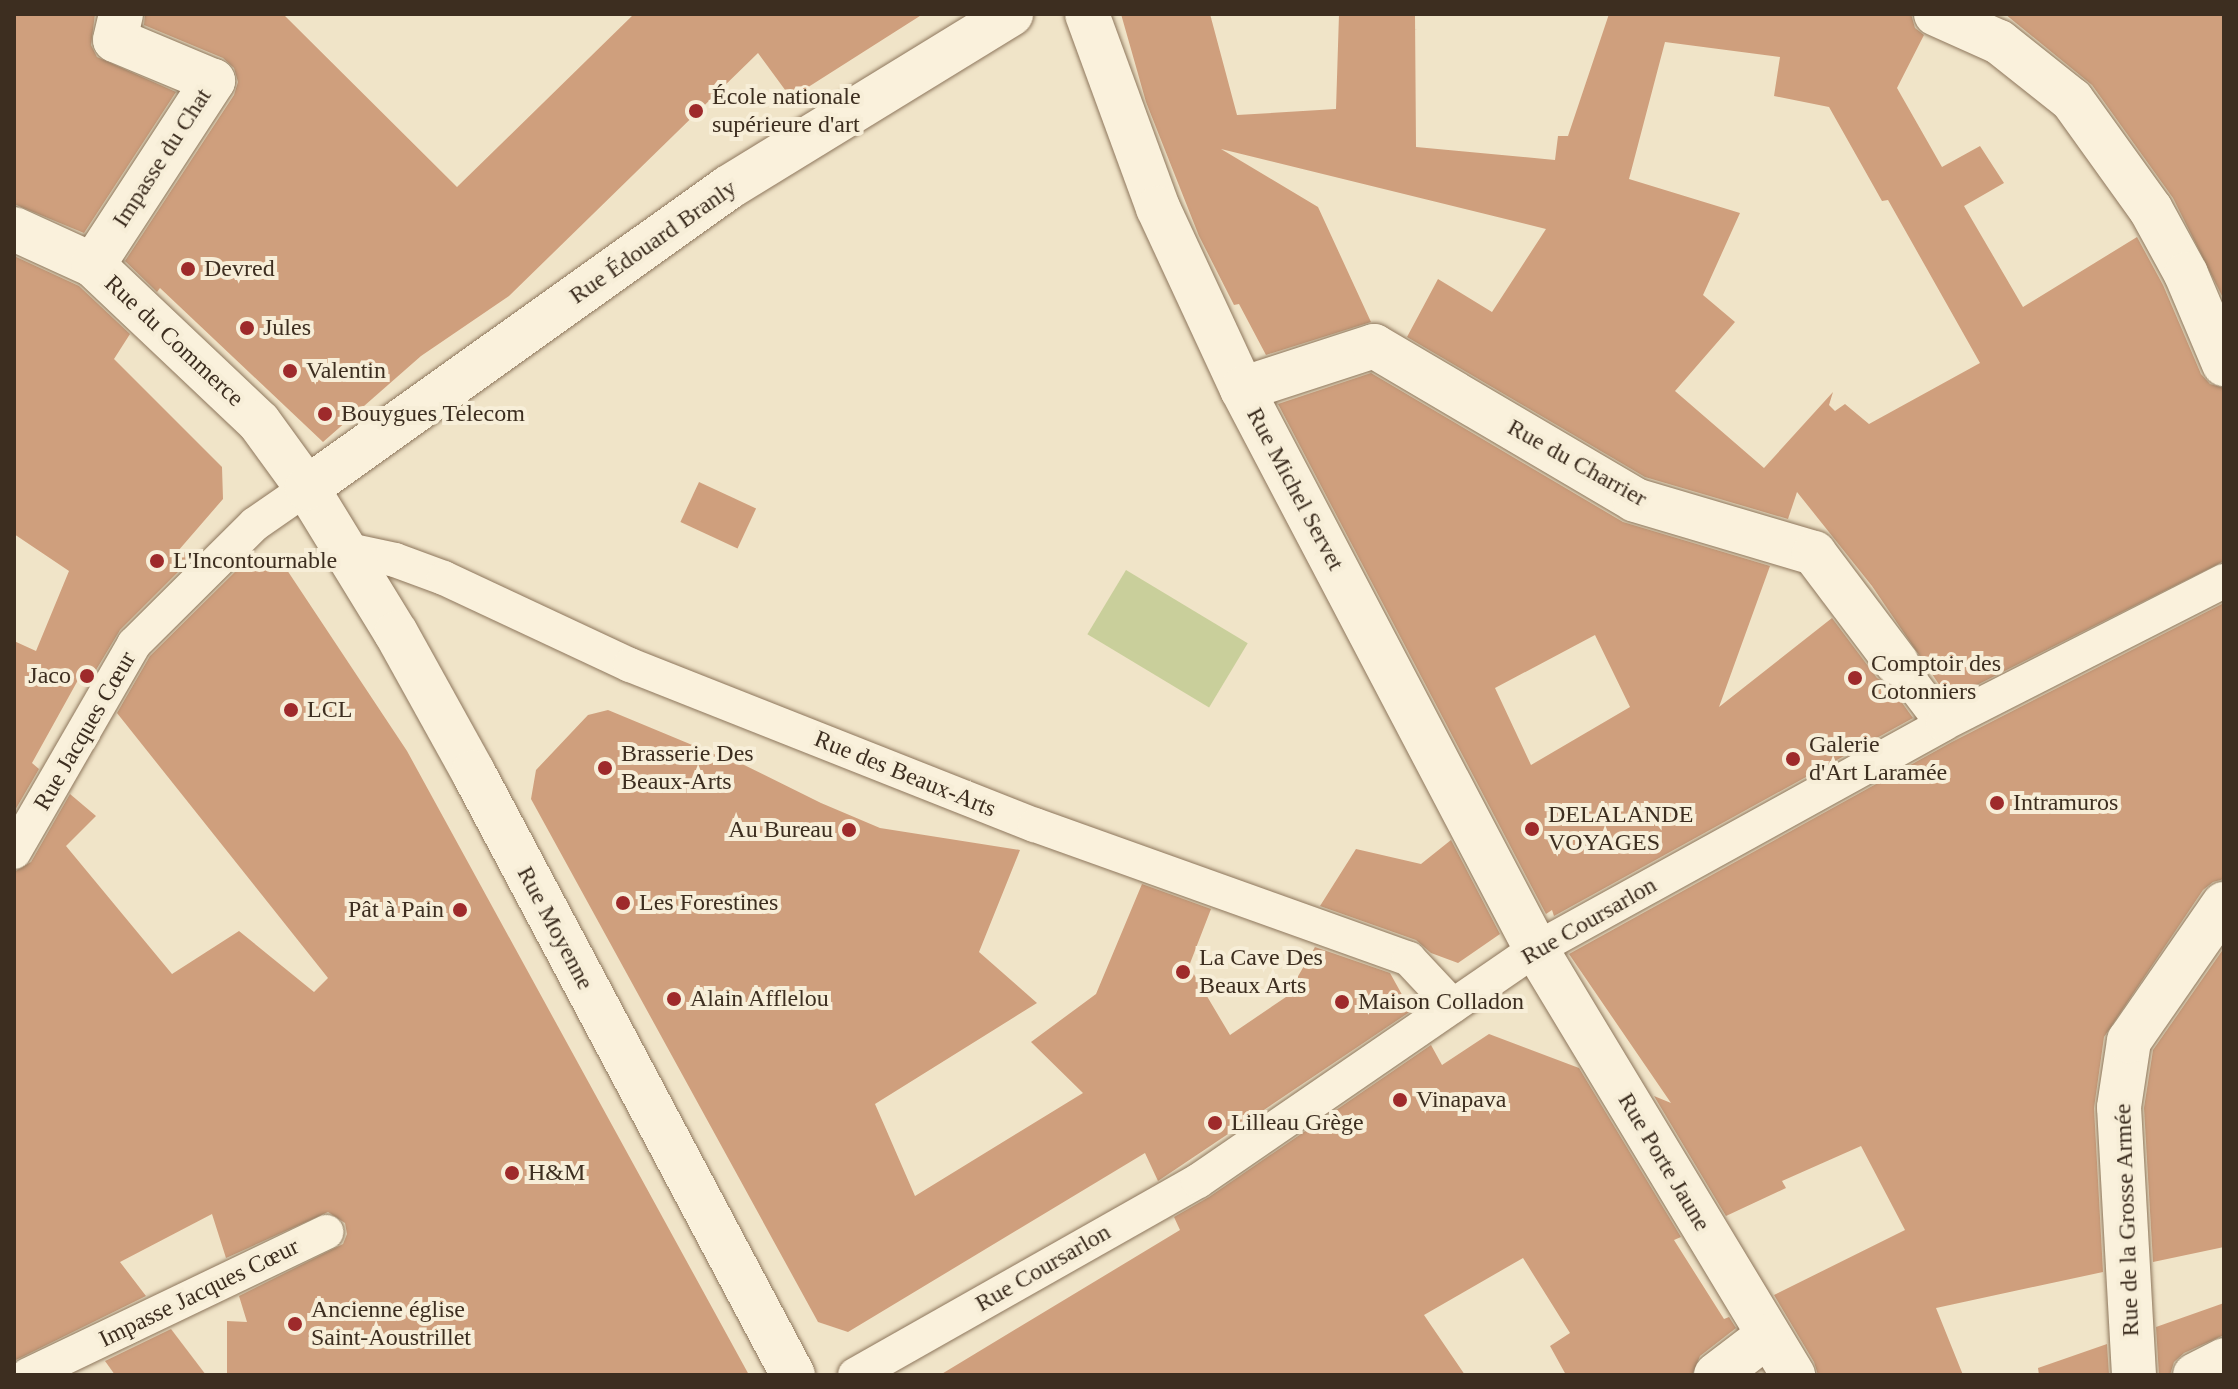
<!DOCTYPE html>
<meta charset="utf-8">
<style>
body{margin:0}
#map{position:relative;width:2238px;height:1389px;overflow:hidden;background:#f0e4c8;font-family:"Times New Roman",serif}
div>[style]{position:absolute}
.green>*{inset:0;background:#c9cf9b;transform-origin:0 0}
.building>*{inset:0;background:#cf9f7d;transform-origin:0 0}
.roads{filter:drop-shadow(0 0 2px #8d765c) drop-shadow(0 0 2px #8d765c)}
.pedestrian>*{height:34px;margin:-17px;padding:0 17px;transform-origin:17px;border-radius:17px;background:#faf1dc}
.minor>*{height:44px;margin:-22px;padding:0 22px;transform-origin:22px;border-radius:22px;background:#faf1dc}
.dots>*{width:22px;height:22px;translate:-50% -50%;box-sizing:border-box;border:4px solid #f7eed8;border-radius:50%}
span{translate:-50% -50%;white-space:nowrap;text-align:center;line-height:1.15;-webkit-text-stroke:8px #f7eed8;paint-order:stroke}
.poi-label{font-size:24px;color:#3d2e20}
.left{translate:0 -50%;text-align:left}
.right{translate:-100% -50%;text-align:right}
.street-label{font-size:24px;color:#3d2e20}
.frame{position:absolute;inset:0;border:16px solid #3d2e20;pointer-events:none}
</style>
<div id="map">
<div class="green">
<div style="left:1126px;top:570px;width:142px;height:75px;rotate:31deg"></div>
</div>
<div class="building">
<div style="clip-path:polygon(14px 14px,95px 14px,91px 45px,97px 57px,176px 92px,84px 233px,14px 204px)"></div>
<div style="clip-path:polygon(145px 14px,283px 14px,457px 187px,634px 14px,923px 14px,791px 98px,758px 53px,509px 296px,421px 356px,323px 442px,160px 288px,157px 292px,125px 261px,234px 95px,238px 82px,234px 68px,223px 58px,144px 25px)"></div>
<div style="clip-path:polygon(evenodd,1121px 14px,1210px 14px,1237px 115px,1336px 109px,1339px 14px,1415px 14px,1416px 147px,1555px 160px,1558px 136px,1568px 136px,1609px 14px,1911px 14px,1915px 28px,1924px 35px,1897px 88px,1942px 167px,1980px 146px,2004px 183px,1964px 206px,2023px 307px,2137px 237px,2163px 285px,2201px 374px,2210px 384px,2224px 388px,2224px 561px,1949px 699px,1872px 586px,1797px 492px,1788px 519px,1645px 477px,1407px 337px,1438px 279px,1492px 312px,1546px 229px,1221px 149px,1318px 207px,1371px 322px,1266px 355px,1239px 304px,1234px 305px,1199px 236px,1146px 102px,1121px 14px,1665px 42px,1780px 57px,1774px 96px,1829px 107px,1882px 201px,1888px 200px,1980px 363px,1869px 424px,1845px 404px,1835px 411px,1829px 405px,1833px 392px,1764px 468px,1675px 391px,1735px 322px,1703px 295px,1740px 213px,1629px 179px,1665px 42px)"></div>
<div style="clip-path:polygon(2005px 14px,2224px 14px,2224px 300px,2173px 198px,2092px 85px)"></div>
<div style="clip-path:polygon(14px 256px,79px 286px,130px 334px,114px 359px,222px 467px,223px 499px,178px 551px,196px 554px,120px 630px,90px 680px,83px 671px,32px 763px,39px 769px,14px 812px,14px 641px,36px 651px,69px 571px,14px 534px)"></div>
<div style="clip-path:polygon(evenodd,1371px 373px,1623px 522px,1770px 566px,1719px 707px,1832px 618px,1877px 678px,1890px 686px,1913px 718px,1554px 916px,1552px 910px,1546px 914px,1278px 404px,1371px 373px,1595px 635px,1630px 707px,1531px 765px,1495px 688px,1595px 635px)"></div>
<div style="left:699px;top:482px;width:63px;height:44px;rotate:25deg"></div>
<div style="clip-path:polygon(246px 561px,285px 567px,407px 751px,749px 1375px,227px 1375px,227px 1321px,247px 1322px,239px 1296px,343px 1244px,347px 1234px,345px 1223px,328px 1212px,226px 1258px,212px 1214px,120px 1262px,146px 1296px,14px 1361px,14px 872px,31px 862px,70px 794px,96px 816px,66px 846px,172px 974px,239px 931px,314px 992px,328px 978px,117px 713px,150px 656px)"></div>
<div style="clip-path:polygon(2224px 603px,2224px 879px,2213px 882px,2203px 890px,2104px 1037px,2094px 1108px,2103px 1272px,1936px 1308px,1963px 1375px,1818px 1375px,1814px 1362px,1774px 1295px,1905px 1230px,1861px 1146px,1782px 1181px,1786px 1188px,1726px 1216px,1654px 1096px,1671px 1103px,1569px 954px,1952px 742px)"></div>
<div style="clip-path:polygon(608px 710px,726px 759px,728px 757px,821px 803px,880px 828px,1020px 850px,979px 952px,1037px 1003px,875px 1104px,915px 1196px,1083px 1093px,1031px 1042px,1096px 994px,1142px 884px,1211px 909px,1189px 966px,1230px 1035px,1286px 997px,1315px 947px,1390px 973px,1405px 1000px,1402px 1002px,1411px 1011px,1158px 1181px,1145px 1153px,848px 1332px,818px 1322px,531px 799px,536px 770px,588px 715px)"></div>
<div style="clip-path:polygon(1451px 840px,1500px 934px,1458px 963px,1431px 953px,1416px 940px,1320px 906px,1356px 849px,1421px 864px)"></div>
<div style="clip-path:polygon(2224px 948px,2224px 1247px,2153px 1262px,2144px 1108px,2153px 1050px)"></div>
<div style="clip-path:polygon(1489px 1034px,1579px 1068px,1681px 1237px,1674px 1240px,1724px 1319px,1729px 1317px,1736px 1328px,1700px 1356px,1692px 1375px,1566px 1375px,1550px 1346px,1570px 1333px,1523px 1258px,1424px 1315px,1465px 1375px,940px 1375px,1180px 1230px,1174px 1217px,1209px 1197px,1431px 1045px,1442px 1065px)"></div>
<div style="clip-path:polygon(2224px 1303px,2224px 1335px,2184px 1353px,2174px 1362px,2170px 1375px,2159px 1375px,2156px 1327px)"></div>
<div style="clip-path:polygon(171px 1329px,206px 1375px,115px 1375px,105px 1361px)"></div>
<div style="clip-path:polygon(2107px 1344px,2109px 1375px,2039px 1375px,2038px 1368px)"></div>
</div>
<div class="roads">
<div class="pedestrian">
<div style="left:348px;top:550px;width:48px;rotate:12deg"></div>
<div style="left:395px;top:560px;width:52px;rotate:20.2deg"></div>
<div style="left:444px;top:578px;width:205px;rotate:25.1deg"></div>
<div style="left:630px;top:665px;width:435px;rotate:21.6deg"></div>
<div style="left:1035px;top:825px;width:397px;rotate:19.7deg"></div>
<div style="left:1409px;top:959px;width:64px;rotate:46.9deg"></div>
<div style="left:1897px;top:663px;width:76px;rotate:53deg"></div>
<div style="left:14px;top:852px;width:240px;rotate:-60deg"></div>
<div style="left:134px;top:644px;width:170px;rotate:-44.8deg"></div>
<div style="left:255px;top:524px;width:63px;rotate:-34.7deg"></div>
<div style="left:28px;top:1375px;width:331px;rotate:-25.6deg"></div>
<div style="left:855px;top:1375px;width:394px;rotate:-29.5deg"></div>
<div style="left:1198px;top:1181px;width:410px;rotate:-34.5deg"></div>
<div style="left:1536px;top:949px;width:465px;rotate:-28.9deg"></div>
<div style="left:1943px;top:724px;width:315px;rotate:-27deg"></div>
</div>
<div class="minor">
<div style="left:1087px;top:14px;width:207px;rotate:69.9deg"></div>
<div style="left:1158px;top:208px;width:200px;rotate:65.1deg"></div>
<div style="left:1242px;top:389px;width:632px;rotate:62.3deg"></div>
<div style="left:1536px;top:949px;width:498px;rotate:58.9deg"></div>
<div style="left:1936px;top:14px;width:69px;rotate:24deg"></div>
<div style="left:1999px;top:42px;width:93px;rotate:38.5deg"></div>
<div style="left:2072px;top:100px;width:135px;rotate:54.3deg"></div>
<div style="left:2151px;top:210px;width:73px;rotate:61.3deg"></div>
<div style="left:2186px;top:274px;width:98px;rotate:67.1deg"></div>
<div style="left:14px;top:229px;width:87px;rotate:24.5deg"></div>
<div style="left:93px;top:265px;width:228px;rotate:43.4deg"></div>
<div style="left:259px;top:422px;width:82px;rotate:54deg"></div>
<div style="left:307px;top:488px;width:170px;rotate:58.5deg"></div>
<div style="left:396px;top:633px;width:159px;rotate:61deg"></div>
<div style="left:473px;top:772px;width:683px;rotate:62.05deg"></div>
<div style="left:93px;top:265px;width:220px;rotate:-56.9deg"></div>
<div style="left:213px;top:81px;width:106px;rotate:-157.3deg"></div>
<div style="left:115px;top:40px;width:27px;rotate:-77deg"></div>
<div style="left:1242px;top:389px;width:139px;rotate:-18deg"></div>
<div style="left:1374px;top:346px;width:303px;rotate:30.5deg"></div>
<div style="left:1635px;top:500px;width:187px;rotate:16.5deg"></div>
<div style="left:1814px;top:553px;width:138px;rotate:53deg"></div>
<div style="left:307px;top:488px;width:518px;rotate:-35.5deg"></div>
<div style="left:729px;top:187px;width:331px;rotate:-31.5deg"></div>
<div style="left:1716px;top:1375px;width:64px;rotate:-37.4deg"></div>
<div style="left:2134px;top:1375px;width:268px;rotate:-93.2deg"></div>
<div style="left:2119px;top:1107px;width:67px;rotate:-81.4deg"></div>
<div style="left:2129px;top:1041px;width:167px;rotate:-55.3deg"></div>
<div style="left:2195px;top:1375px;width:33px;rotate:-27deg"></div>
</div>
</div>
<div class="dots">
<div style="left:696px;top:111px;background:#9e2a2b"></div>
<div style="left:188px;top:269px;background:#9e2a2b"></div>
<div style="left:247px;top:328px;background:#9e2a2b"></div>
<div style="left:290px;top:371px;background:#9e2a2b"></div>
<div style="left:325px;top:414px;background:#9e2a2b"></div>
<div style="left:157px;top:561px;background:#9e2a2b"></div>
<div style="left:87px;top:676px;background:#9e2a2b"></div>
<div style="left:1855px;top:678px;background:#9e2a2b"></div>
<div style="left:291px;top:710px;background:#9e2a2b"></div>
<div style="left:1793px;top:759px;background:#9e2a2b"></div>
<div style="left:605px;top:768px;background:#9e2a2b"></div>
<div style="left:1997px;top:803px;background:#9e2a2b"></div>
<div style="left:1532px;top:829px;background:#9e2a2b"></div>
<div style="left:849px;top:830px;background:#9e2a2b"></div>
<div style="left:623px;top:903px;background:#9e2a2b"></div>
<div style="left:460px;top:910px;background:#9e2a2b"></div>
<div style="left:1183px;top:972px;background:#9e2a2b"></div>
<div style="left:674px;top:999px;background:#9e2a2b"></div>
<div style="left:1342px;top:1002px;background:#9e2a2b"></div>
<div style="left:1400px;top:1100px;background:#9e2a2b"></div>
<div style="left:1215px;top:1123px;background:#9e2a2b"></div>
<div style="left:512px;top:1173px;background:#9e2a2b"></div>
<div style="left:295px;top:1324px;background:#9e2a2b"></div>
</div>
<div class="poi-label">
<span class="left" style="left:712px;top:111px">École nationale<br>supérieure d'art</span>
<span class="left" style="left:204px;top:269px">Devred</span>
<span class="left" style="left:263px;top:328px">Jules</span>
<span class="left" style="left:306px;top:371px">Valentin</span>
<span class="left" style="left:341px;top:414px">Bouygues Telecom</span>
<span class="left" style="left:173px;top:561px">L'Incontournable</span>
<span class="left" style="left:1871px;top:678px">Comptoir des<br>Cotonniers</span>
<span class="right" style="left:71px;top:676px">Jaco</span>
<span class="left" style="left:307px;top:710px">LCL</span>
<span class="left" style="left:1809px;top:759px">Galerie<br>d'Art Laramée</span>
<span class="left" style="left:621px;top:768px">Brasserie Des<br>Beaux-Arts</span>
<span class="left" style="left:2013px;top:803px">Intramuros</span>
<span class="left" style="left:1548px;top:829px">DELALANDE<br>VOYAGES</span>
<span class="right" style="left:833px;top:830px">Au Bureau</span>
<span class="left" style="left:639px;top:903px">Les Forestines</span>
<span class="right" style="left:444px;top:910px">Pât à Pain</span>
<span class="left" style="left:1199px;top:972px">La Cave Des<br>Beaux Arts</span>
<span class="left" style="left:690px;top:999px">Alain Afflelou</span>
<span class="left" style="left:1358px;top:1002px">Maison Colladon</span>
<span class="left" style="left:1416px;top:1100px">Vinapava</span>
<span class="left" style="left:1231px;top:1123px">Lilleau Grège</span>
<span class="left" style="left:528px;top:1173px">H&amp;M</span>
<span class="left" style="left:311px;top:1324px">Ancienne église<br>Saint-Aoustrillet</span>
</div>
<div class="street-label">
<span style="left:162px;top:158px;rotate:-57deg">Impasse du Chat</span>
<span style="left:653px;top:242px;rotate:-35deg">Rue Édouard Branly</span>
<span style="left:174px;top:341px;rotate:43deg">Rue du Commerce</span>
<span style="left:1577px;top:463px;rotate:29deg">Rue du Charrier</span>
<span style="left:1295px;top:489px;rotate:62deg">Rue Michel Servet</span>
<span style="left:85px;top:731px;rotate:-60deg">Rue Jacques Cœur</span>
<span style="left:905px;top:774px;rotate:22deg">Rue des Beaux-Arts</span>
<span style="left:1589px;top:921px;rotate:-30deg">Rue Coursarlon</span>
<span style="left:555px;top:928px;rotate:62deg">Rue Moyenne</span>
<span style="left:1664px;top:1162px;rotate:59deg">Rue Porte Jaune</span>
<span style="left:2127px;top:1220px;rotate:-92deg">Rue de la Grosse Armée</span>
<span style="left:1043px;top:1268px;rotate:-30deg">Rue Coursarlon</span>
<span style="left:199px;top:1293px;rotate:-26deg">Impasse Jacques Cœur</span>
</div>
<div class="frame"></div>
</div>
